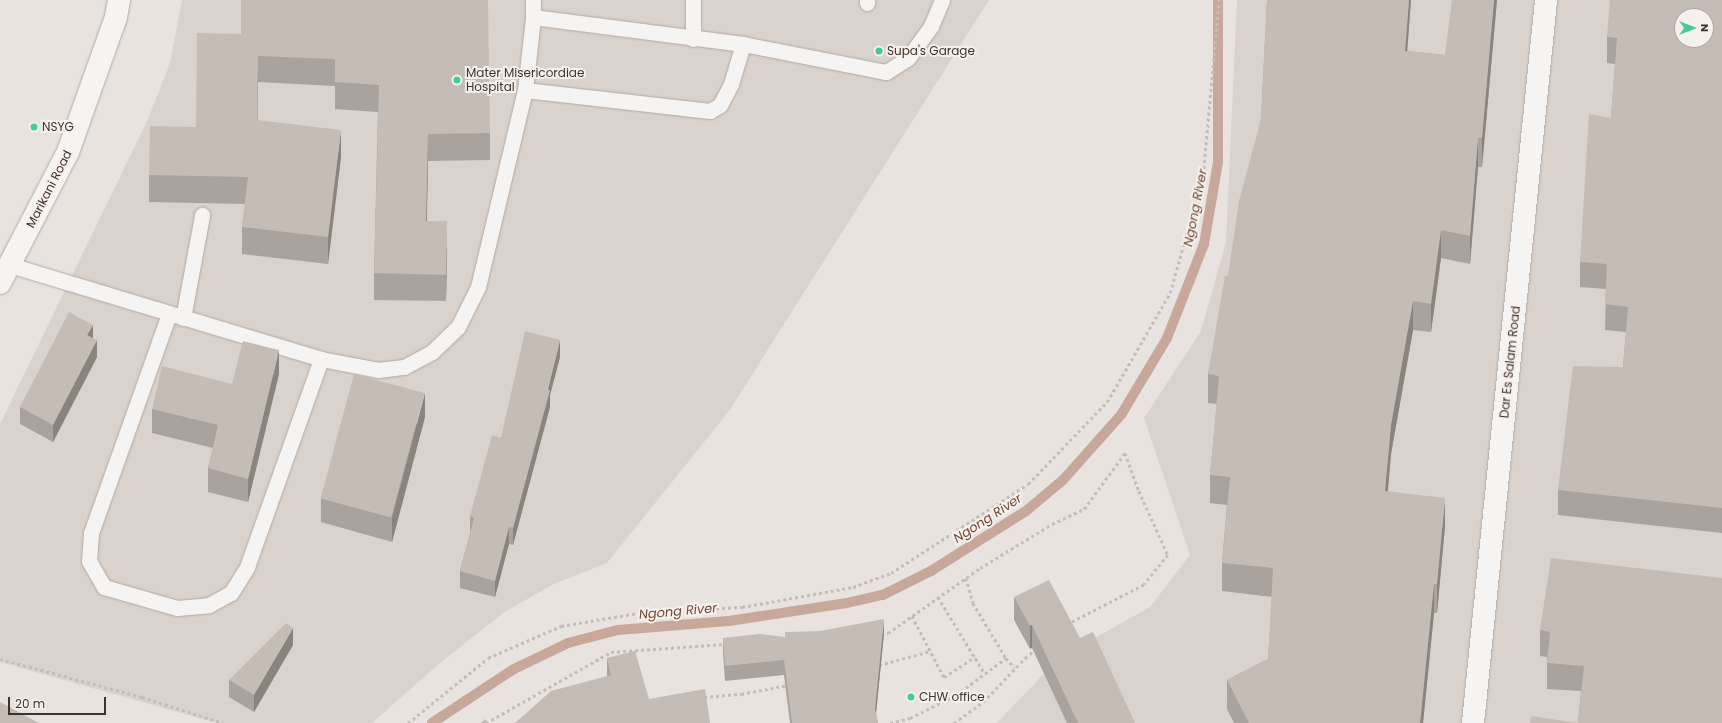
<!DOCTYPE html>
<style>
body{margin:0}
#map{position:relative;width:1722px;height:723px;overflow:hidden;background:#e8e3df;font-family:Poppins,sans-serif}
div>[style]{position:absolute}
.built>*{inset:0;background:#dad2cd}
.stream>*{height:10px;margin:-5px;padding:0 5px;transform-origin:5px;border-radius:5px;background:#c8a89a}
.path>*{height:2.5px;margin-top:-1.25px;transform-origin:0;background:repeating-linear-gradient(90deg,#c3beb9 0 3px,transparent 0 6px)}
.roads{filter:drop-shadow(0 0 1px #b2aaa4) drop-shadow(0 0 1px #b2aaa4)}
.lane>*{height:15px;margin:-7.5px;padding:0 7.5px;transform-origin:7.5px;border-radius:7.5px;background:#f6f4f2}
.street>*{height:22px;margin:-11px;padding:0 11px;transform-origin:11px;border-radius:11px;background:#f6f4f2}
.wall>*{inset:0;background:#a9a29d}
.shaded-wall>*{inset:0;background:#8a847f;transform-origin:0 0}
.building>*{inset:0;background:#c5bcb6;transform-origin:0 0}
.dots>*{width:11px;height:11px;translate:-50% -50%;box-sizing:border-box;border:2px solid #f6f1ee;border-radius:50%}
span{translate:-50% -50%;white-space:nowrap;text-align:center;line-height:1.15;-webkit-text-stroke:4px #f6f1ee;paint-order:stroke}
.poi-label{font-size:12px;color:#3f3228}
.left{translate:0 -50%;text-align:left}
.street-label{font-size:12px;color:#3f3228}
.water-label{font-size:13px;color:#734832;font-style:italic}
.north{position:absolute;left:1674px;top:8px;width:40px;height:40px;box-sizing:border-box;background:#f6f1ee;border:1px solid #ada59f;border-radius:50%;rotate:90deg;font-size:11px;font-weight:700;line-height:16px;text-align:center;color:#3f3228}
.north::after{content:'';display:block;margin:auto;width:14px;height:18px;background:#44cd9c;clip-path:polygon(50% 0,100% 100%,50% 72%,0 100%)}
.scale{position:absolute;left:8px;top:697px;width:98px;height:18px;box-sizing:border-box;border:2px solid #3f3228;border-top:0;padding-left:5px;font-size:12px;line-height:14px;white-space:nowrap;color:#3f3228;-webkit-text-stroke:3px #f6f1ee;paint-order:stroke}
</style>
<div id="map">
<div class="built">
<div style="clip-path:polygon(182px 0,989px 0,729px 411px,607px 563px,554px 584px,506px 611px,440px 663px,372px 723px,217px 723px,0 662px,0 424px,148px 119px,170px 63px)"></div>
<div style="clip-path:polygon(evenodd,1237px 0,1722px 0,1722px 723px,997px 723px,1059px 658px,1150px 607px,1190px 555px,1144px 418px,1201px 331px,1226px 242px,1237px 0,1682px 16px,1706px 16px,1706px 40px,1682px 40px,1682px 16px)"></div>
</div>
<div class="stream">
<div style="left:432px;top:723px;width:98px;rotate:-33.4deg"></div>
<div style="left:514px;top:669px;width:60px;rotate:-25.7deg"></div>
<div style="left:568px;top:643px;width:52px;rotate:-14.6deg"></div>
<div style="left:618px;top:630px;width:111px;rotate:-4.6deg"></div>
<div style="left:729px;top:621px;width:119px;rotate:-8.7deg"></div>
<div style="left:847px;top:603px;width:37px;rotate:-13deg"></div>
<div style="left:883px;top:595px;width:54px;rotate:-26.6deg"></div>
<div style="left:931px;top:571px;width:112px;rotate:-32.3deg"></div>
<div style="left:1026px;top:511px;width:48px;rotate:-40deg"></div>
<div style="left:1063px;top:480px;width:87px;rotate:-48.3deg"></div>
<div style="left:1121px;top:415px;width:90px;rotate:-59.1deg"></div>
<div style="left:1167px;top:338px;width:101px;rotate:-68.5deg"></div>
<div style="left:1204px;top:244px;width:83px;rotate:-80.3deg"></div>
<div style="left:1218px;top:162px;width:162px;rotate:-90deg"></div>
</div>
<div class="path">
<div style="left:966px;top:578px;width:26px;rotate:74deg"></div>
<div style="left:973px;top:603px;width:64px;rotate:59deg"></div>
<div style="left:938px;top:597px;width:90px;rotate:58.6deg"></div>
<div style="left:912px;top:616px;width:69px;rotate:62.3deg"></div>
<div style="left:944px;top:677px;width:37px;rotate:-33deg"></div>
<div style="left:881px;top:634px;width:7px;rotate:-8deg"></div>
<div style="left:888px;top:633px;width:113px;rotate:-35.2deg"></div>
<div style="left:980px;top:568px;width:84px;rotate:-31.4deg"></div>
<div style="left:1052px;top:524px;width:35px;rotate:-25deg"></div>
<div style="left:1084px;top:509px;width:69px;rotate:-53.8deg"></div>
<div style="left:1125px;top:453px;width:40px;rotate:69.8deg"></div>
<div style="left:1139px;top:491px;width:70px;rotate:65.6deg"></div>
<div style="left:1168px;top:555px;width:38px;rotate:129deg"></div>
<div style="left:1144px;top:585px;width:83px;rotate:152.8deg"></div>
<div style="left:0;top:659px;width:147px;rotate:15deg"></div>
<div style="left:142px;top:697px;width:85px;rotate:17.8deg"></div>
<div style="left:879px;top:665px;width:54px;rotate:-15.1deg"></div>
<div style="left:704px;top:697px;width:37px;rotate:-5deg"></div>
<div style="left:741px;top:694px;width:48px;rotate:-10.8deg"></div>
<div style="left:408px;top:723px;width:103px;rotate:-39.1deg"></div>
<div style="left:488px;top:658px;width:80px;rotate:-23.7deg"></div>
<div style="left:561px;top:626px;width:84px;rotate:-9.6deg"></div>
<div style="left:644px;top:612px;width:98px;rotate:-2.9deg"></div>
<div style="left:742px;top:607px;width:113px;rotate:-10.2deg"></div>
<div style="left:853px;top:587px;width:40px;rotate:-20.2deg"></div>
<div style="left:891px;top:573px;width:163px;rotate:-33deg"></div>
<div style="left:1028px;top:484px;width:114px;rotate:-46.1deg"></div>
<div style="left:1107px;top:402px;width:126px;rotate:-60deg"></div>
<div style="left:1170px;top:293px;width:123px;rotate:-74.4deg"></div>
<div style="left:1203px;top:175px;width:176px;rotate:-84.8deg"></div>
<div style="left:486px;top:723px;width:144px;rotate:-29.6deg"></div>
<div style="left:611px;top:652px;width:115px;rotate:-4deg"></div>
<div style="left:890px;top:723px;width:21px;rotate:-14deg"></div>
<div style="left:910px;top:718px;width:51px;rotate:-26.6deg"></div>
<div style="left:956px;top:695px;width:62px;rotate:-36.5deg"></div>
<div style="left:1006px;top:658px;width:13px;rotate:48deg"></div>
<div style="left:954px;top:723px;width:36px;rotate:-36deg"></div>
<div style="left:983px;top:702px;width:61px;rotate:-46.3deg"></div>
<div style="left:1025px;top:658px;width:14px;rotate:-39deg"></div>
</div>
<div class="roads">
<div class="lane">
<div style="left:533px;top:0;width:17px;rotate:90deg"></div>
<div style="left:533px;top:17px;width:212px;rotate:7.3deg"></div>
<div style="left:743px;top:44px;width:146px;rotate:11.1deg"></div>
<div style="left:886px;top:72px;width:26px;rotate:-32deg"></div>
<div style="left:908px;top:58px;width:39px;rotate:-54deg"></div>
<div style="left:931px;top:26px;width:28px;rotate:-67deg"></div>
<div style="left:693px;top:0;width:39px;rotate:90deg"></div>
<div style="left:867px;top:0;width:3px;rotate:90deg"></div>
<div style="left:525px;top:90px;width:186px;rotate:6.5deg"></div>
<div style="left:710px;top:111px;width:12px;rotate:-31deg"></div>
<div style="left:720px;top:105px;width:24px;rotate:-62deg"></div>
<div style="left:731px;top:84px;width:42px;rotate:-73.3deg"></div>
<div style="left:10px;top:265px;width:325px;rotate:16.8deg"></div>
<div style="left:321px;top:359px;width:58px;rotate:10.9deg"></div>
<div style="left:378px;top:370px;width:26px;rotate:-7deg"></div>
<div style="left:404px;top:367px;width:32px;rotate:-28deg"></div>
<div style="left:432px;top:352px;width:36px;rotate:-44deg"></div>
<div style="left:458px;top:327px;width:45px;rotate:-63.4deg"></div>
<div style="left:478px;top:287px;width:203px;rotate:-76.6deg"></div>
<div style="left:525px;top:90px;width:73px;rotate:-83.7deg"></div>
<div style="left:169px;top:314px;width:232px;rotate:109.6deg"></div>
<div style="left:91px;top:533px;width:28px;rotate:94deg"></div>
<div style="left:89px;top:561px;width:30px;rotate:60deg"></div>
<div style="left:104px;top:587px;width:76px;rotate:16deg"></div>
<div style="left:177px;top:608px;width:32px;rotate:-5deg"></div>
<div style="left:209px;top:605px;width:25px;rotate:-29deg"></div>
<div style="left:231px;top:593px;width:31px;rotate:-58deg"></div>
<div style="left:247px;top:567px;width:221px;rotate:-70.4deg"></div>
<div style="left:183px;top:318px;width:105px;rotate:-79.5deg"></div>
</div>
<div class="street">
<div style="left:0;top:283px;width:148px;rotate:-62.6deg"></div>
<div style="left:68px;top:152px;width:143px;rotate:-70.4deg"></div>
<div style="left:116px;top:17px;width:17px;rotate:-80deg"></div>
<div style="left:1473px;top:723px;width:727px;rotate:-84.23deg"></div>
</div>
</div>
<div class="wall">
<div style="clip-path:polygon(241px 0,490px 133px,490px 160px,428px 161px,427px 221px,447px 248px,446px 301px,374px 300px,374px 273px,378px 112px,335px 109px,335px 86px,258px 82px,257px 120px,341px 157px,328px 264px,242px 254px,242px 227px,245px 204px,149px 202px,149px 175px,196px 127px,241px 34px)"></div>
<div style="clip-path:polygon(1267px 0,1411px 0,1407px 51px,1445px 55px,1497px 0,1482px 167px,1478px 167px,1470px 264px,1441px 258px,1431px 332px,1413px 330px,1391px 454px,1388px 491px,1445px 526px,1437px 613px,1434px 613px,1423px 723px,1234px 723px,1227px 709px,1227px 680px,1268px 659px,1272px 597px,1222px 591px,1222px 563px,1227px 505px,1210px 503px,1210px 475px,1217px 404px,1208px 403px,1208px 374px,1261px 119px)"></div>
<div style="clip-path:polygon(1722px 0,1722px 533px,1558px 515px,1558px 490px,1623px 367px,1626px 332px,1605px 330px,1606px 289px,1580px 287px,1580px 262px,1611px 118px,1615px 64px,1607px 63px,1607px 37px)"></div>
<div style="clip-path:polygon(93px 338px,97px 357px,53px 442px,20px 424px,20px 407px)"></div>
<div style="clip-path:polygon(560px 357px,550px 395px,550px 407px,513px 545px,509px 544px,495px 597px,460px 588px,460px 571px,470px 533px,470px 516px)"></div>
<div style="clip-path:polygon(279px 374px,248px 502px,208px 492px,208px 468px,213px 448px,152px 433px,152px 409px,232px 384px)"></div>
<div style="clip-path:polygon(425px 417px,392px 542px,321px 522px,321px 499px)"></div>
<div style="clip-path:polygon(1722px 578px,1578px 723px,1581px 691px,1547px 689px,1547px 657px,1540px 656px,1540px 630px)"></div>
<div style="clip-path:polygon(1014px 597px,1080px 638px,1135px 723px,1067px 723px,1032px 648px,1030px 649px,1014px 620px)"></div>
<div style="clip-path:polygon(785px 632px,884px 633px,876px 714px,878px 723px,790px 723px,784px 675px,725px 681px,723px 653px,723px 638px,785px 637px)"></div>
<div style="clip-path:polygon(293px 645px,254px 712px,229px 697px,229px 680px)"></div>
<div style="clip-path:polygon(607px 658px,649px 699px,515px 723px,607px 676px)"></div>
</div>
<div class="shaded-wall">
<div style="clip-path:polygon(1409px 0,1411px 0,1405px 80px,1405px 51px)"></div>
<div style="clip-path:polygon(1494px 0,1497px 0,1482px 167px,1482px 138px)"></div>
<div style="clip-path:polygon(258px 56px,258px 82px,257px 147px,257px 120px)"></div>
<div style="clip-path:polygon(341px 130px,341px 157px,328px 264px,328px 237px)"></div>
<div style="clip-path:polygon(428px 134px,428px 161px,426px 248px,426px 221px)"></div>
<div style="clip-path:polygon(1478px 138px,1478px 167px,1470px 264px,1470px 236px)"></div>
<div style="clip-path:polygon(447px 221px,447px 248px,446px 301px,446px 275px)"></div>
<div style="clip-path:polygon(1441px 230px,1441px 258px,1431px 332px,1431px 304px)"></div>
<div style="clip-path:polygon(1413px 301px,1413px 330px,1391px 454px,1385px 520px,1385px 491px,1391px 425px)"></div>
<div style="clip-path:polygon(93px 325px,93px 342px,87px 335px)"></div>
<div style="clip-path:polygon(97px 340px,97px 357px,53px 442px,53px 425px)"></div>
<div style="clip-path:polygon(560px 340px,560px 357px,550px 395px,550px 407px,513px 545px,513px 528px)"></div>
<div style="clip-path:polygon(279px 350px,279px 374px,248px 502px,248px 479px)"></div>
<div style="clip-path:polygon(425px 393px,425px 417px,392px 542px,392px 518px)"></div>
<div style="clip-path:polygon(1445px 498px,1445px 526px,1437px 613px,1437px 584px)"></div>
<div style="clip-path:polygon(509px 527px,509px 544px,495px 597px,495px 581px)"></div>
<div style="clip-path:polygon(1434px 584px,1434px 613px,1423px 723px,1420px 723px)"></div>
<div style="clip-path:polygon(884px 619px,884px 633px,875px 723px,875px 709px)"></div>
<div style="left:1032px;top:625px;width:23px;height:2px;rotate:90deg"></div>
<div style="clip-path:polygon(293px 628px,293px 645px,254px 712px,254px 695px)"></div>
</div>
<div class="building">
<div style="clip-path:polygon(241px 0,488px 0,490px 133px,428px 134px,426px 221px,447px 221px,446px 275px,374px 273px,379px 85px,335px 82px,335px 59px,258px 56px,257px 120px,341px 130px,328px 237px,242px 227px,248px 177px,149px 175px,150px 126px,196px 127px,197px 33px,241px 34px)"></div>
<div style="clip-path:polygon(1267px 0,1409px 0,1405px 51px,1445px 55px,1452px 0,1494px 0,1482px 138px,1478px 138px,1470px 236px,1441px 230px,1431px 304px,1413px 301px,1391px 425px,1385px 491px,1445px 498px,1437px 584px,1434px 584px,1420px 723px,1249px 723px,1227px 680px,1268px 659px,1273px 568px,1222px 563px,1230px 477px,1210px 475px,1219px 376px,1208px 374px,1225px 276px,1228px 276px,1239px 201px,1261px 119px)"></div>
<div style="clip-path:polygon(evenodd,1610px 0,1722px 0,1722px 508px,1558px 490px,1573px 366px,1623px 367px,1628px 307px,1605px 304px,1607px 264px,1580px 262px,1589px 114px,1611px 118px,1617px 38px,1607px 37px,1610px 0,1682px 16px,1706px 16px,1706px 40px,1682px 40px,1682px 16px)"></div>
<div style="clip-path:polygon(69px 312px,93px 325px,87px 335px,97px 340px,53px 425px,20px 407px)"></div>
<div style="clip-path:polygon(525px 331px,560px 340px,548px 390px,550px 390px,513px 528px,509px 527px,495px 581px,460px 571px,474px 518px,470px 516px,492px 435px,501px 438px)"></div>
<div style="clip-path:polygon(243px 341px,279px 350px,248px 479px,208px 468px,218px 425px,152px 409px,162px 366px,232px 384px)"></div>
<div style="left:354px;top:374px;width:73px;height:129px;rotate:15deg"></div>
<div style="clip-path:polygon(1551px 558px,1722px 578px,1722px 723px,1530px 723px,1531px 716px,1578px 723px,1584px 666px,1547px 663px,1550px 632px,1540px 630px)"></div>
<div style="clip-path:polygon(1049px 580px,1080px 638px,1093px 632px,1135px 723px,1078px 723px,1032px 625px,1030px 626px,1014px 597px)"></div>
<div style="clip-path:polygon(884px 619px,875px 709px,878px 723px,792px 723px,784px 660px,725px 666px,723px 638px,760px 634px,785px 637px,785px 632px,820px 631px)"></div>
<div style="clip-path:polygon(286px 623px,293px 628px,254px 695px,229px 680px)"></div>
<div style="clip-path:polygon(635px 651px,649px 699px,705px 689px,710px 723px,515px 723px,551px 691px,611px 675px,607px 658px)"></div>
<div style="clip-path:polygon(0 702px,39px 723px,0 723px)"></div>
<div style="clip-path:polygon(485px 719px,488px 723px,481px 723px)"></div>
</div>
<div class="dots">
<div style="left:879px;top:51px;background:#44cd9c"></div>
<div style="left:457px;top:80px;background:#44cd9c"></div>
<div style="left:34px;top:127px;background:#44cd9c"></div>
<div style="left:911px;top:697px;background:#44cd9c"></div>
</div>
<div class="poi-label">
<span class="left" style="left:887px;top:51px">Supa's Garage</span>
<span class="left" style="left:466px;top:80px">Mater Misericordiae<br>Hospital</span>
<span class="left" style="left:42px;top:127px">NSYG</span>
<span class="left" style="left:919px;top:697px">CHW office</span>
</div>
<div class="street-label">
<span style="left:49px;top:189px;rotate:-63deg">Marikani Road</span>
<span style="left:1510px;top:362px;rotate:-84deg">Dar Es Salam Road</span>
</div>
<div class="water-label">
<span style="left:1196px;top:208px;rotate:-79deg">Ngong River</span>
<span style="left:988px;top:519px;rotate:-33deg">Ngong River</span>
<span style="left:678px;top:612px;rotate:-5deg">Ngong River</span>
</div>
<div class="north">N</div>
<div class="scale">20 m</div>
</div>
